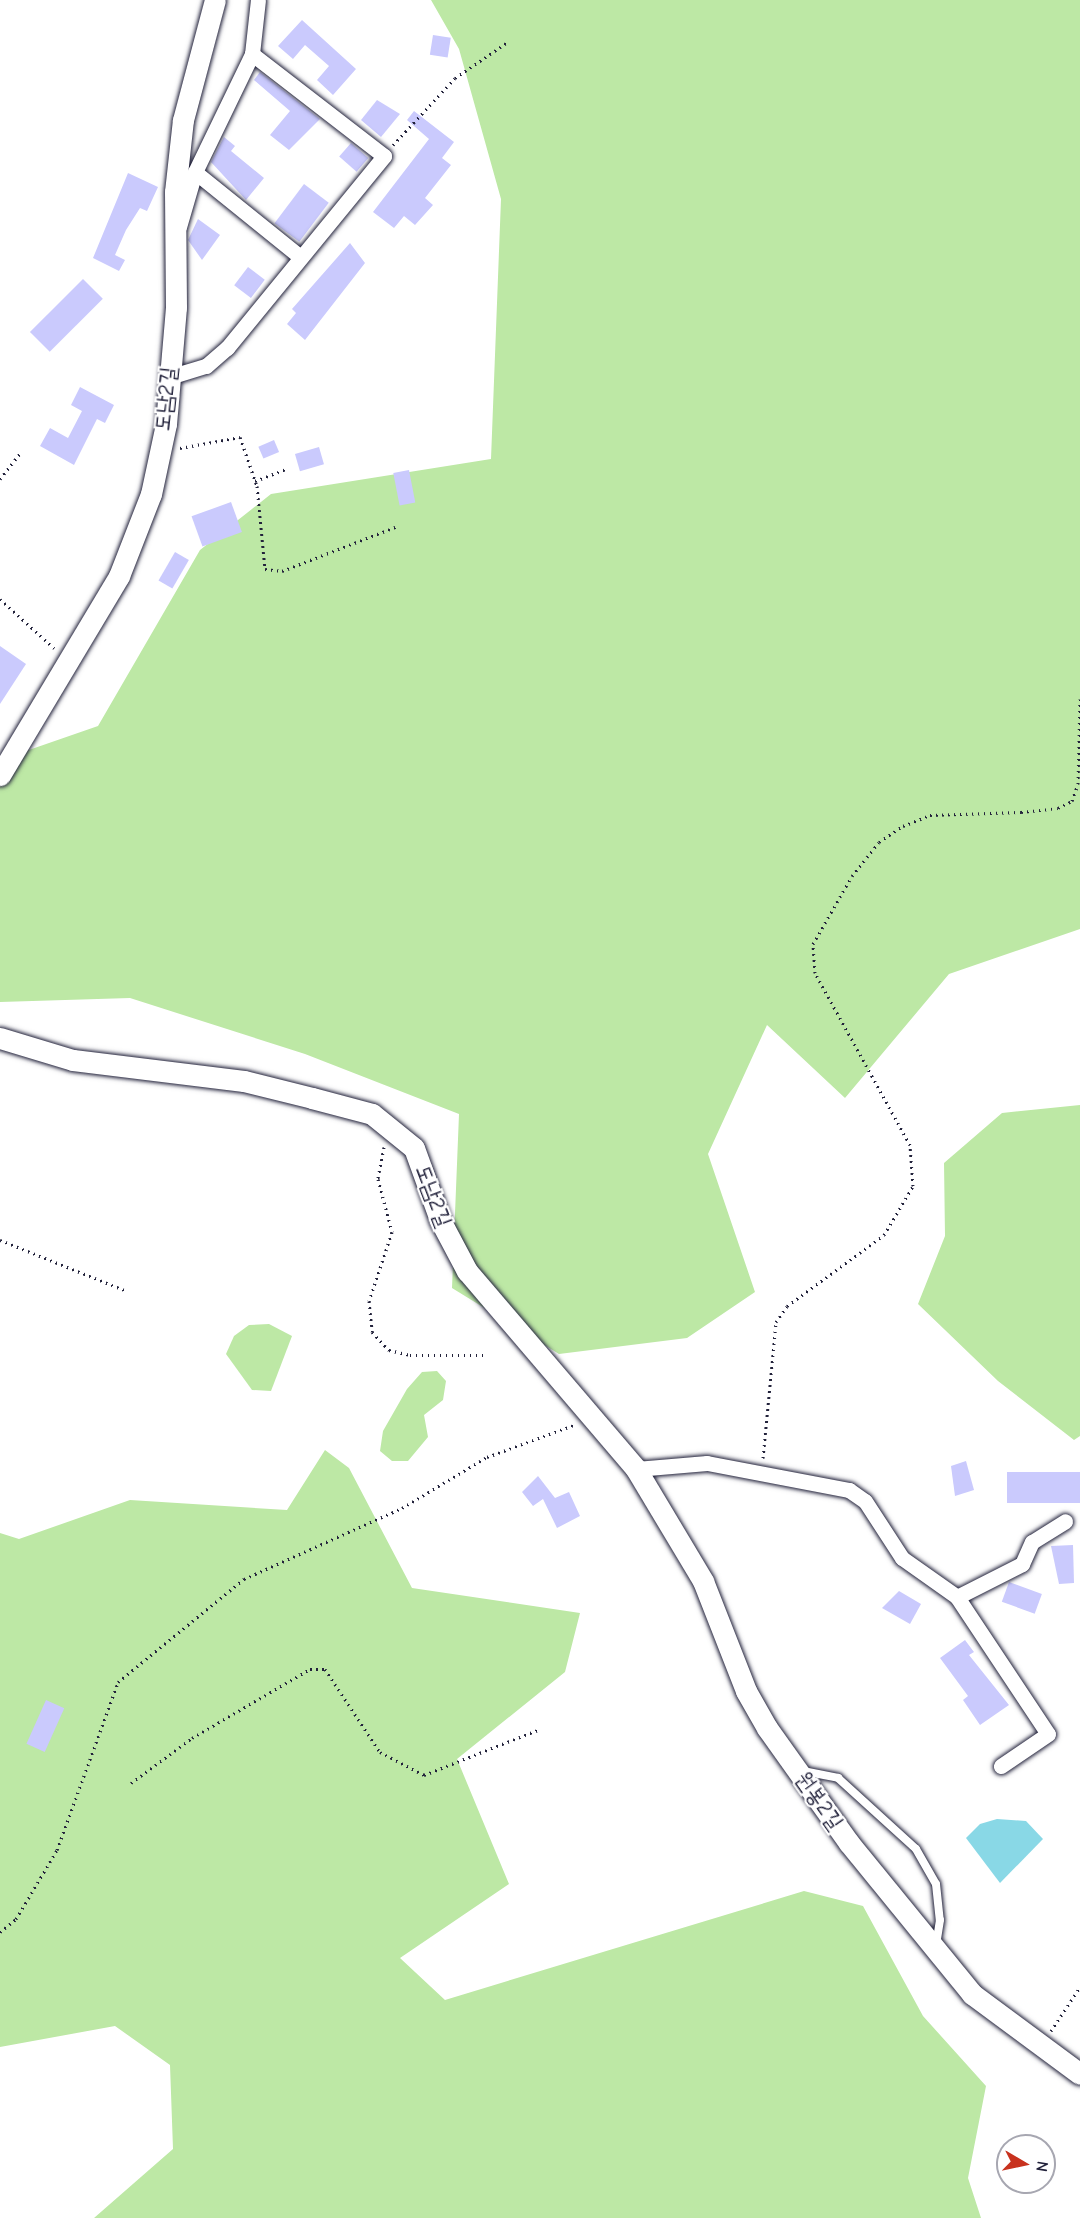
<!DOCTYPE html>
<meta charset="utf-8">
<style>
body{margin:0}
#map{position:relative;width:1080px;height:2218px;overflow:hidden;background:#fff;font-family:"Comic Neue","Poor Story",sans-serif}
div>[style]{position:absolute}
.green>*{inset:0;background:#bde8a5}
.water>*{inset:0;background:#89d8e6}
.building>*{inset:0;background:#cacafd;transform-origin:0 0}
.path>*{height:3px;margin-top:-1.5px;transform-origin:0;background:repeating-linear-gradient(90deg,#22223b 0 1.5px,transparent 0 6px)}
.roads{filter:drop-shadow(0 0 2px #22223b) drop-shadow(0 0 2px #22223b)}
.service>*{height:8px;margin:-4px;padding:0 4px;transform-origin:4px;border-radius:4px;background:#fff}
.minor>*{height:15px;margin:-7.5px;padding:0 7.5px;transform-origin:7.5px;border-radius:7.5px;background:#fff}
.secondary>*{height:21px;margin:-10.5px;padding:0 10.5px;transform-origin:10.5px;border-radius:10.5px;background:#fff}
span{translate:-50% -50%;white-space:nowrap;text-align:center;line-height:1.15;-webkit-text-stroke:4.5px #fff;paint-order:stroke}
.street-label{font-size:22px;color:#22223b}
.north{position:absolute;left:996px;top:2134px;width:60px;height:60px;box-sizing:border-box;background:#fff;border:2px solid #a7a7b1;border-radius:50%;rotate:99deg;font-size:16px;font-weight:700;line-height:24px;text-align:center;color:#22223b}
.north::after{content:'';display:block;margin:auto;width:21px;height:27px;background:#c8321e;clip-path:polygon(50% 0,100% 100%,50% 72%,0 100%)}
</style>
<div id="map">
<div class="green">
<div style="clip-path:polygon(431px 0,1080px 0,1080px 929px,949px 974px,845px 1098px,767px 1025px,708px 1154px,755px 1292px,687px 1338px,559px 1354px,452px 1288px,459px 1114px,305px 1054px,130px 998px,0 1002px,0 760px,98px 726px,200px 550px,271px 494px,491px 459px,501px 199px,459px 49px)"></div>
<div style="clip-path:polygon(1080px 1105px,1080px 1436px,1074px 1440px,998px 1381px,918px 1304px,945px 1236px,944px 1163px,1002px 1113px)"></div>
<div style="clip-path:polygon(269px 1324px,292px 1336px,271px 1391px,252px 1390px,226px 1354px,234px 1336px,249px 1325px)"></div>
<div style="clip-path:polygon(437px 1371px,446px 1381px,443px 1400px,424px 1415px,428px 1437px,408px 1461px,392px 1461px,380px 1451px,383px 1431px,407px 1389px,422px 1372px)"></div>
<div style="clip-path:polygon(325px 1450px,349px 1468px,412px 1588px,580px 1613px,565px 1672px,457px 1759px,509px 1884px,400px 1958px,445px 2000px,804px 1891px,863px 1906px,923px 2016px,986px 2086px,968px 2178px,981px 2218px,94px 2218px,173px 2149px,170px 2065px,115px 2026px,0 2047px,0 1533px,19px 1539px,130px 1500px,287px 1510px)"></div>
</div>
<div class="water">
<div style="clip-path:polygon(997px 1819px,1026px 1821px,1043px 1839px,1000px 1883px,966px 1838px,980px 1824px)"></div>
</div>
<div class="building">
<div style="clip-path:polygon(302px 20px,356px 69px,333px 95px,317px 80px,329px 66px,305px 45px,293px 59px,278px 46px)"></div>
<div style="left:433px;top:35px;width:18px;height:20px;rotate:9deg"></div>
<div style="clip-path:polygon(260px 72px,320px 119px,289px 150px,270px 135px,290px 111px,254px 80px)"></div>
<div style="clip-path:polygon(377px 100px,400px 114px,381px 137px,361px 120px)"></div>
<div style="clip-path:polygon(414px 111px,454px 142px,442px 158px,451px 165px,425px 198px,433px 205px,415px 225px,404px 216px,394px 228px,373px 212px,429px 139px,407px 120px)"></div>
<div style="clip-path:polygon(224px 137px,235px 146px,231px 151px,264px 178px,246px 200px,211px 162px)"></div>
<div style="left:351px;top:143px;width:23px;height:18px;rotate:41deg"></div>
<div style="clip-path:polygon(128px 173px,158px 187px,147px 211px,140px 208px,126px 230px,115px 255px,125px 260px,119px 271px,93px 258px)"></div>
<div style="left:304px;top:184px;width:31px;height:49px;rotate:37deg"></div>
<div style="clip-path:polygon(198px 219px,220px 235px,202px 260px,188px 240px)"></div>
<div style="clip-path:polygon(350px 243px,365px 263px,305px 340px,287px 324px,296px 313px,292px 309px)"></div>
<div style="left:248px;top:267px;width:21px;height:23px;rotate:37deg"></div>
<div style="left:83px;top:279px;width:28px;height:75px;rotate:45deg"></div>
<div style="clip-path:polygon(80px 387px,114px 405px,105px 423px,97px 419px,74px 465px,40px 446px,50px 428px,68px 438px,82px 411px,71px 405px)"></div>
<div style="left:274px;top:440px;width:13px;height:17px;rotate:67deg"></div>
<div style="left:319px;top:447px;width:18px;height:25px;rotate:74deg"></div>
<div style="left:409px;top:470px;width:33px;height:16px;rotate:79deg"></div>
<div style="left:231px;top:502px;width:32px;height:42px;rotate:70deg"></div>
<div style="left:175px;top:552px;width:16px;height:33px;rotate:30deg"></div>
<div style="clip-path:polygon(0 646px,26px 664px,0 704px)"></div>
<div style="clip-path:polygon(966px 1461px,974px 1490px,955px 1496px,951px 1466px)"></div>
<div style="left:1080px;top:1472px;width:31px;height:73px;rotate:90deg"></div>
<div style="clip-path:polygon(538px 1476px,555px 1498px,569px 1492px,580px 1516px,557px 1528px,543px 1499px,533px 1506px,522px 1492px)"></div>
<div style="clip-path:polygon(1073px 1545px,1074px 1583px,1059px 1584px,1051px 1546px)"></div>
<div style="left:1009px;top:1582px;width:35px;height:21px;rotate:20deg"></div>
<div style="clip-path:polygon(899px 1591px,921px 1604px,910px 1624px,882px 1608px)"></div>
<div style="clip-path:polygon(965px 1640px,974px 1652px,969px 1655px,1009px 1705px,980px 1725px,963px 1700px,968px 1696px,940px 1658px)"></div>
<div style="left:46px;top:1700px;width:20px;height:48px;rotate:24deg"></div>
</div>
<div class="path">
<div style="left:393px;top:145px;width:91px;rotate:-47.2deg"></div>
<div style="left:455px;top:78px;width:65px;rotate:-34.4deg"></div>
<div style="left:180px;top:448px;width:61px;rotate:-10.4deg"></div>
<div style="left:240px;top:437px;width:52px;rotate:70.9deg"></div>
<div style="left:257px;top:486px;width:83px;rotate:84.5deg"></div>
<div style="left:265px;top:569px;width:17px;rotate:7deg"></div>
<div style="left:282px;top:571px;width:124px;rotate:-21.2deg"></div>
<div style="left:0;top:479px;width:33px;rotate:-52deg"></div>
<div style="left:255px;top:481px;width:33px;rotate:-21deg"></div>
<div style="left:0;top:599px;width:73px;rotate:42.2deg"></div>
<div style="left:384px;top:1147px;width:33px;rotate:101deg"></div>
<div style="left:378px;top:1179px;width:55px;rotate:75.2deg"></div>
<div style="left:392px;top:1232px;width:73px;rotate:108.4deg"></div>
<div style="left:369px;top:1301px;width:31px;rotate:84deg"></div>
<div style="left:372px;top:1332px;width:25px;rotate:47deg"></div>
<div style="left:389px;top:1350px;width:22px;rotate:13deg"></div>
<div style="left:410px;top:1355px;width:78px"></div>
<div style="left:0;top:1240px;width:137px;rotate:21.9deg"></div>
<div style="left:763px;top:1458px;width:137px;rotate:-84.5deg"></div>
<div style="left:776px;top:1322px;width:19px;rotate:-55deg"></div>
<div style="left:787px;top:1306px;width:120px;rotate:-36.2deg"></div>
<div style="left:884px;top:1235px;width:57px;rotate:-59.4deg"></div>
<div style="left:913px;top:1186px;width:41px;rotate:-94.2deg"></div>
<div style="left:910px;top:1145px;width:196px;rotate:-118.9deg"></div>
<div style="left:815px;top:973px;width:29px;rotate:-94deg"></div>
<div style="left:813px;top:944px;width:78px;rotate:-60.2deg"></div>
<div style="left:852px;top:876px;width:43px;rotate:-51.5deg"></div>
<div style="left:879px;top:842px;width:29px;rotate:-34deg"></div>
<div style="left:903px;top:826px;width:29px;rotate:-22deg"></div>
<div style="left:930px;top:815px;width:91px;rotate:-1.9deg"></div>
<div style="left:1021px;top:812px;width:37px;rotate:-6deg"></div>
<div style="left:1058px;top:808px;width:16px;rotate:-27deg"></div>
<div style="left:1072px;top:801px;width:18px;rotate:-71deg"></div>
<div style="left:1078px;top:784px;width:85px;rotate:-88.7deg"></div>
<div style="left:131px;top:1783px;width:76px;rotate:-36.4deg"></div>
<div style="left:192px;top:1738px;width:137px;rotate:-30.3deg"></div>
<div style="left:310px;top:1669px;width:15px"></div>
<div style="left:325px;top:1669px;width:100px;rotate:56.5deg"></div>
<div style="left:380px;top:1752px;width:50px;rotate:27.6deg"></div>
<div style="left:424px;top:1775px;width:125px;rotate:-21.6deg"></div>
<div style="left:0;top:1932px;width:21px;rotate:-39deg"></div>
<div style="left:16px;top:1919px;width:80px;rotate:-59.3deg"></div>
<div style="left:57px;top:1850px;width:179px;rotate:-70deg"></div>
<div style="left:118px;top:1682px;width:163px;rotate:-39.3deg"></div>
<div style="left:244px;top:1579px;width:173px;rotate:-24.2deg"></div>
<div style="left:402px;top:1508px;width:99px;rotate:-31deg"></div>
<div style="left:487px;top:1457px;width:93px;rotate:-20.2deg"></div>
<div style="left:1051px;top:2031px;width:53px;rotate:-56.6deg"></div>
</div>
<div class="roads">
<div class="service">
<div style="left:803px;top:1771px;width:36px;rotate:11deg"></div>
<div style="left:838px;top:1778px;width:105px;rotate:42.3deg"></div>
<div style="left:916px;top:1849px;width:40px;rotate:60.3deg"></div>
<div style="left:936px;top:1884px;width:36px;rotate:84deg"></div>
<div style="left:940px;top:1920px;width:25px;rotate:99deg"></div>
</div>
<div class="minor">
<div style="left:195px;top:172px;width:134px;rotate:38.9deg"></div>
<div style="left:179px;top:227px;width:57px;rotate:-73.8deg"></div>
<div style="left:195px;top:172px;width:131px;rotate:-64.2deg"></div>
<div style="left:252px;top:54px;width:54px;rotate:-83.7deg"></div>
<div style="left:169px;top:377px;width:39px;rotate:-17deg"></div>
<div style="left:206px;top:366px;width:28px;rotate:-41deg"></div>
<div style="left:227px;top:348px;width:248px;rotate:-50.7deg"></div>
<div style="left:384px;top:156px;width:167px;rotate:-142.3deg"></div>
<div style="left:636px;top:1469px;width:71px;rotate:-4.8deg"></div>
<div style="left:707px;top:1463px;width:145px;rotate:10.8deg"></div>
<div style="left:849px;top:1490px;width:19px;rotate:35deg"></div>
<div style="left:865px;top:1501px;width:68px;rotate:57deg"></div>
<div style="left:902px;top:1558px;width:67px;rotate:35.3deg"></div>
<div style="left:957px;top:1597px;width:164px;rotate:56.4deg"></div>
<div style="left:1048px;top:1734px;width:57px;rotate:145.8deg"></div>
<div style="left:957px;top:1597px;width:73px;rotate:-26.9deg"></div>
<div style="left:1022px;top:1564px;width:24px;rotate:-66deg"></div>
<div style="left:1032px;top:1542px;width:39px;rotate:-32deg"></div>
</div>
<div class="secondary">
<div style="left:0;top:775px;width:232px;rotate:-59.1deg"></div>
<div style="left:119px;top:576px;width:88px;rotate:-68.7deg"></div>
<div style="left:151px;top:494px;width:72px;rotate:-77.9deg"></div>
<div style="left:166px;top:424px;width:117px;rotate:-85.1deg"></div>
<div style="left:176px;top:307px;width:115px;rotate:-90.5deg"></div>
<div style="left:175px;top:192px;width:72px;rotate:-83.7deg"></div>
<div style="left:183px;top:120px;width:124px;rotate:-75.1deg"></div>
<div style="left:0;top:1038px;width:76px;rotate:16.8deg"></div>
<div style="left:73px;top:1060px;width:172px;rotate:7deg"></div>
<div style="left:244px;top:1081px;width:70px;rotate:14deg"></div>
<div style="left:312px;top:1098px;width:62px;rotate:14.9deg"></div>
<div style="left:372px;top:1114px;width:54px;rotate:39deg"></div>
<div style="left:414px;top:1148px;width:77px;rotate:70.1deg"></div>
<div style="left:440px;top:1220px;width:58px;rotate:62.1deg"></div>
<div style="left:467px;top:1271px;width:260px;rotate:49.5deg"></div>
<div style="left:636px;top:1469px;width:131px;rotate:59.1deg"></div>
<div style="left:703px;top:1581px;width:118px;rotate:68.6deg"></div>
<div style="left:746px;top:1691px;width:43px;rotate:60.4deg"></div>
<div style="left:767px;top:1728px;width:141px;rotate:54.5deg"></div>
<div style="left:849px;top:1843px;width:195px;rotate:50.8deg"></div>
<div style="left:972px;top:1994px;width:134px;rotate:36.5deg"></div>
</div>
</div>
<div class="street-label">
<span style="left:166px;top:399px;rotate:-84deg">도남2길</span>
<span style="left:433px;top:1196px;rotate:69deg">도남2길</span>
<span style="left:819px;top:1801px;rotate:55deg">원봉2길</span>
</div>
<div class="north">N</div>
</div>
